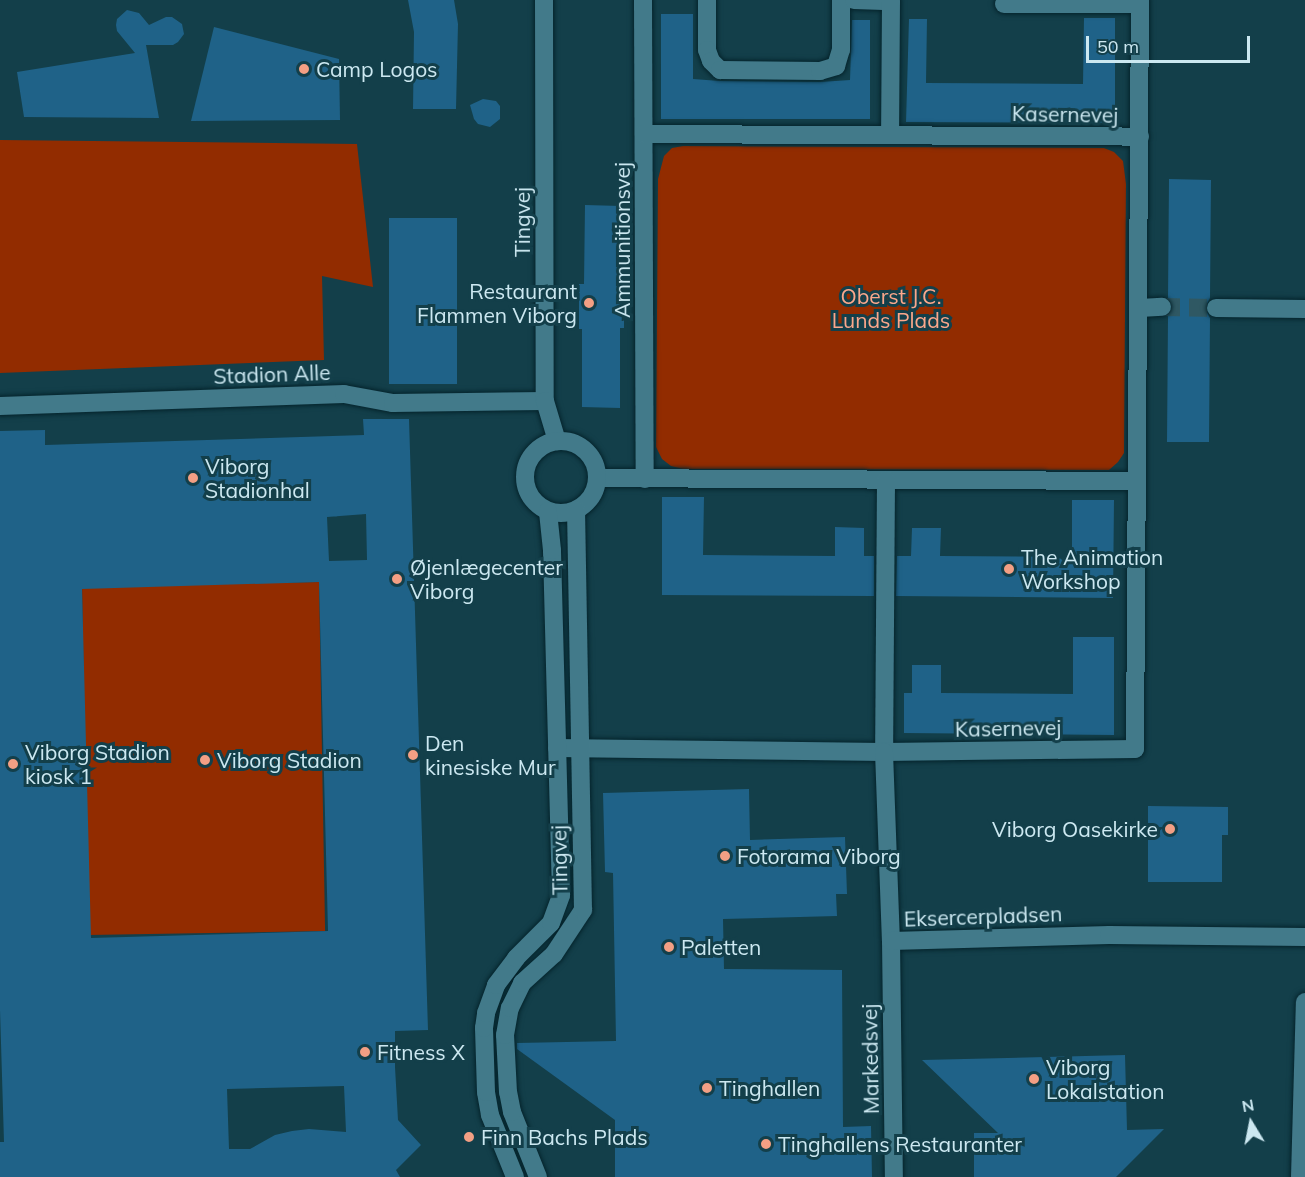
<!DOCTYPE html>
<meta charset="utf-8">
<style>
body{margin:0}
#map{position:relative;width:1305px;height:1177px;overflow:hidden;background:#133f4a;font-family:Mulish,sans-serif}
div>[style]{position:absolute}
.green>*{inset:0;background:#922c00;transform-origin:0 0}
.building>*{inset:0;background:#1f6288;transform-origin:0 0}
.street-tunnel>*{height:18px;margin-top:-9px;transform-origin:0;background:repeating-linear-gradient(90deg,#2f5863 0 18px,transparent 0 27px)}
.roads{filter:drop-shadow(0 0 2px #05242c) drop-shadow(0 0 2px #05242c)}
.street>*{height:18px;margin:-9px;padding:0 9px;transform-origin:9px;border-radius:9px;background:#427a8a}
.secondary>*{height:18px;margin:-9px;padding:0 9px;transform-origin:9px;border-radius:9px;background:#427a8a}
.secondary>.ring{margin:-9px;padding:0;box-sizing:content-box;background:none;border:18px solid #427a8a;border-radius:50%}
.dots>*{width:16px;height:16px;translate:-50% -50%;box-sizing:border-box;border:3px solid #133f4a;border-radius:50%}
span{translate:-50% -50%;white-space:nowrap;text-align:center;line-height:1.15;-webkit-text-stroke:6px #133f4a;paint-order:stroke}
.poi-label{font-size:21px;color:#cce8f1}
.left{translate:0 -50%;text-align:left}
.right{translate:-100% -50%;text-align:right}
.street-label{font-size:21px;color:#cce8f1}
.park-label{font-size:21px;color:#fba78b}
.north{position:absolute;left:1221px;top:1093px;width:60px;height:60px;-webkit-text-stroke:4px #133f4a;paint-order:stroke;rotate:350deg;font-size:16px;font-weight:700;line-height:24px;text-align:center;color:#cce8f1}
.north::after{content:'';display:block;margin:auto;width:21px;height:27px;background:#cce8f1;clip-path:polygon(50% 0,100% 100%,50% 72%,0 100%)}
.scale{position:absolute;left:1086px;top:36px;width:164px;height:27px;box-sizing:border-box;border:3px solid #cce8f1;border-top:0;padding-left:8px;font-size:18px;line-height:21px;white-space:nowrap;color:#cce8f1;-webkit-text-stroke:4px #133f4a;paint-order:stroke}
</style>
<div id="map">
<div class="green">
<div style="clip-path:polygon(0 140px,357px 144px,373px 287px,322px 276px,324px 360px,0 373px)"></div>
<div style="clip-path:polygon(683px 146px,1104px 148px,1114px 152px,1123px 161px,1126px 184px,1124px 453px,1118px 462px,1109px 470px,749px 469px,683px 469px,671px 466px,662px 459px,656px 447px,658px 179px,664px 156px,672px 148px)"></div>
<div style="left:319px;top:582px;width:349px;height:237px;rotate:89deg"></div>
</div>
<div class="building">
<div style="clip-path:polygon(408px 0,454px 0,458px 24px,456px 109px,413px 109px,414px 32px)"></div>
<div style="clip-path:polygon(127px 10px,139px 13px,149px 25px,166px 17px,172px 17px,182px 24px,184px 34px,178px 42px,173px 45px,146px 45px,159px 118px,24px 117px,17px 72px,135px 53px,117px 31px,116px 25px,117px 19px)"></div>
<div style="clip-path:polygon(661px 14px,693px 14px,693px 79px,720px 81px,820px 82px,850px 80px,852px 20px,870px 20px,870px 119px,661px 119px)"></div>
<div style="clip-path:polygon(1084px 18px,1115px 18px,1115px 123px,906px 122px,909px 19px,927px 19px,926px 83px,1083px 84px)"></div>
<div style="clip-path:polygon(214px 27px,339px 59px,340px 120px,191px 121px)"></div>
<div style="clip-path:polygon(483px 99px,496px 101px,500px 106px,500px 119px,490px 127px,478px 124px,474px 119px,470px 105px)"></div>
<div style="clip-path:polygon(1169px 179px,1211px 180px,1210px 298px,1205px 308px,1210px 318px,1209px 442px,1167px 442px,1168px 316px,1173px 307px,1168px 298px)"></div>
<div style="clip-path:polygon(585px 205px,621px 206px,620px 285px,624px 285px,624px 328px,620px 328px,620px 408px,582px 407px,582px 329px,579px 329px,579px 284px,584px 284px)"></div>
<div style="left:457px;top:218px;width:166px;height:68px;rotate:90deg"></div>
<div style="clip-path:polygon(evenodd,363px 419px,409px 419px,428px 1030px,395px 1031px,395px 1067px,398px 1120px,421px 1145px,396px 1170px,400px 1177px,0 1177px,0 1142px,4px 1142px,0 1010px,0 431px,45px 430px,45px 445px,364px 435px,363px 419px,366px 514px,367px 560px,329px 561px,327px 517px,366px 514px,363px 419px,319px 582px,328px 931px,91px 938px,82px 589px,319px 582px,363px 419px,344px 1086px,346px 1132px,309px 1129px,292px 1131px,275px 1135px,250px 1149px,229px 1149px,227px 1089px,344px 1086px)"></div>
<div style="clip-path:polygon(662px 497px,704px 497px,703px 555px,835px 556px,835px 527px,864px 528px,864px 556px,874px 556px,874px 596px,662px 595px)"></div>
<div style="clip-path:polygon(1072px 500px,1114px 500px,1113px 598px,896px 596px,897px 556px,911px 556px,912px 528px,941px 528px,940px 556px,1072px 557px)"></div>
<div style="clip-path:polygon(1073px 637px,1114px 637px,1114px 735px,904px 733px,904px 693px,912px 693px,912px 665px,941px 665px,941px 693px,1073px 694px)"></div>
<div style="clip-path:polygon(749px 789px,750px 840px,845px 837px,847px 894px,836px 894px,837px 916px,723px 919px,724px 969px,842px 970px,843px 1127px,871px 1126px,872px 1177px,615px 1177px,615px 1120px,517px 1049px,517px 1043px,616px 1041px,613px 873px,605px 872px,603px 793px)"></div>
<div style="clip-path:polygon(1148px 806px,1228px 807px,1228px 835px,1222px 835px,1222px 882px,1148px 882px)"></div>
<div style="clip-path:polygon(1125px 1055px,1127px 1130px,1164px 1129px,1116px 1177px,974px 1177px,974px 1133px,998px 1133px,922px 1060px)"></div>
</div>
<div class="street-tunnel">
<div style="left:1162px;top:307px;width:54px;rotate:1.1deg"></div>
</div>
<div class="roads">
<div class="street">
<div style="left:643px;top:0;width:479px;rotate:89.8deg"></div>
<div style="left:707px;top:0;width:50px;rotate:90deg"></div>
<div style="left:707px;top:50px;width:12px;rotate:70deg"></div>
<div style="left:711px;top:61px;width:13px;rotate:45deg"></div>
<div style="left:720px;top:70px;width:100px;rotate:0.6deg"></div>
<div style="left:820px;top:71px;width:17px;rotate:-17deg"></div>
<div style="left:836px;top:66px;width:17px;rotate:-73deg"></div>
<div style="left:841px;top:50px;width:50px;rotate:-90deg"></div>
<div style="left:854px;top:0;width:37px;rotate:2deg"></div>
<div style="left:891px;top:1px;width:133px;rotate:90.4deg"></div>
<div style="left:1004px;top:4px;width:136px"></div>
<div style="left:644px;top:134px;width:496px;rotate:0.3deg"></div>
<div style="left:1140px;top:308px;width:22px;rotate:-3deg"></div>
<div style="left:1216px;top:308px;width:89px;rotate:0.6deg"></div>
<div style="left:0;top:406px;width:344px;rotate:-2deg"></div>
<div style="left:344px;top:394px;width:50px;rotate:10.4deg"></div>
<div style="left:393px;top:403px;width:152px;rotate:-0.8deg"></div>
<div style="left:597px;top:478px;width:539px;rotate:0.32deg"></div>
<div style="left:886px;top:480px;width:272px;rotate:90.4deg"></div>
<div style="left:884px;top:752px;width:251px;rotate:-0.7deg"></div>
<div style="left:1135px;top:749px;width:749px;rotate:-89.62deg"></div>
<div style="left:557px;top:748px;width:327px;rotate:0.7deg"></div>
<div style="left:884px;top:752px;width:189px;rotate:87.9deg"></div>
<div style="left:891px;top:941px;width:236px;rotate:89.3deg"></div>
<div style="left:891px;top:941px;width:218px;rotate:-1.6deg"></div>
<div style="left:1109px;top:935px;width:196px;rotate:0.6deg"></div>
</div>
<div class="secondary">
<div style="left:544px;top:0;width:401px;rotate:89.9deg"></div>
<div style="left:545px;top:401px;width:42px;rotate:73.3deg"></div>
<div class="ring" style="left:525px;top:441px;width:54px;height:54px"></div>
<div style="left:515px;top:1177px;width:67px;rotate:-112deg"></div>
<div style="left:490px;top:1115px;width:23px;rotate:-100deg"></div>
<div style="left:486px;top:1092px;width:64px;rotate:-91.8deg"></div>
<div style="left:484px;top:1028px;width:15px;rotate:-82deg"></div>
<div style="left:486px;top:1013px;width:30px;rotate:-70deg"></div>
<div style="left:496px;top:985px;width:34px;rotate:-53deg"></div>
<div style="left:516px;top:958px;width:49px;rotate:-45deg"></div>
<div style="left:551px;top:923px;width:30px;rotate:-70deg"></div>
<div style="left:561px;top:895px;width:345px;rotate:-91.5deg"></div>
<div style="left:552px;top:550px;width:39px;rotate:-96deg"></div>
<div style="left:538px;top:1177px;width:70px;rotate:-111.8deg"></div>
<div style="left:512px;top:1112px;width:20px;rotate:-101deg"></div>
<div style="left:508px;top:1092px;width:57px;rotate:-93deg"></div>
<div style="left:505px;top:1035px;width:27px;rotate:-80deg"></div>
<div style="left:510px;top:1008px;width:28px;rotate:-64deg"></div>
<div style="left:522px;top:983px;width:43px;rotate:-42.2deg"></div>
<div style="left:554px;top:954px;width:53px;rotate:-56.6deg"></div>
<div style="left:583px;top:910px;width:400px;rotate:-91deg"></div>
<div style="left:1300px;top:1177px;width:175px;rotate:-88.4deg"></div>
</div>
</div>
<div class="dots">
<div style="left:304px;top:69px;background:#f39f84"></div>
<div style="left:589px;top:303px;background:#f39f84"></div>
<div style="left:193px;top:478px;background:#f39f84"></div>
<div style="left:1009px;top:569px;background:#f39f84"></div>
<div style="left:397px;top:579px;background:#f39f84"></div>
<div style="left:413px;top:755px;background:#f39f84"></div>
<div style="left:205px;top:760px;background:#f39f84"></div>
<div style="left:13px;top:764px;background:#f39f84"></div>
<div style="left:1170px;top:829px;background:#f39f84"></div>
<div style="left:725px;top:856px;background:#f39f84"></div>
<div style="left:669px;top:947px;background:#f39f84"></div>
<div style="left:365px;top:1052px;background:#f39f84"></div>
<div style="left:1034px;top:1079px;background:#f39f84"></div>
<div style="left:707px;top:1088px;background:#f39f84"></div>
<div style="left:469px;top:1137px;background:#f39f84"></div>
<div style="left:766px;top:1144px;background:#f39f84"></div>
</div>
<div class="poi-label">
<span class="left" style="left:316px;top:69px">Camp Logos</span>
<span class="right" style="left:577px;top:303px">Restaurant<br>Flammen Viborg</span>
<span class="left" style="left:205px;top:478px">Viborg<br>Stadionhal</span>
<span class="left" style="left:1021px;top:569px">The Animation<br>Workshop</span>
<span class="left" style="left:410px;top:579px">Øjenlægecenter<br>Viborg</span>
<span class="left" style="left:425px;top:755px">Den<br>kinesiske Mur</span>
<span class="left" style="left:25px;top:764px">Viborg Stadion<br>kiosk 1</span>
<span class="left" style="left:217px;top:760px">Viborg Stadion</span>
<span class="right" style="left:1158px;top:829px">Viborg Oasekirke</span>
<span class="left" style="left:737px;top:856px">Fotorama Viborg</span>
<span class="left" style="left:681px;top:947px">Paletten</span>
<span class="left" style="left:377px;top:1052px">Fitness X</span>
<span class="left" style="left:1046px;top:1079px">Viborg<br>Lokalstation</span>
<span class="left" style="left:719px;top:1088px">Tinghallen</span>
<span class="left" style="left:481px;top:1137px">Finn Bachs Plads</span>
<span class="left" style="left:778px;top:1144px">Tinghallens Restauranter</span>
</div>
<div class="street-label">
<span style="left:1065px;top:114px;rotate:1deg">Kasernevej</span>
<span style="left:522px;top:222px;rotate:-90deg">Tingvej</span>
<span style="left:622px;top:240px;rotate:-90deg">Ammunitionsvej</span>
<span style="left:272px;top:374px;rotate:-2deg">Stadion Alle</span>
<span style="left:1008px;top:728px;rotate:-1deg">Kasernevej</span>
<span style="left:559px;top:860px;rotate:-91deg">Tingvej</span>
<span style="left:983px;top:916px;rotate:-2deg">Eksercerpladsen</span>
<span style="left:870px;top:1059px;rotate:-91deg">Markedsvej</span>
</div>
<div class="park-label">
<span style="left:891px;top:308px">Oberst J.C.<br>Lunds Plads</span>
</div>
<div class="north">N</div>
<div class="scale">50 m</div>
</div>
